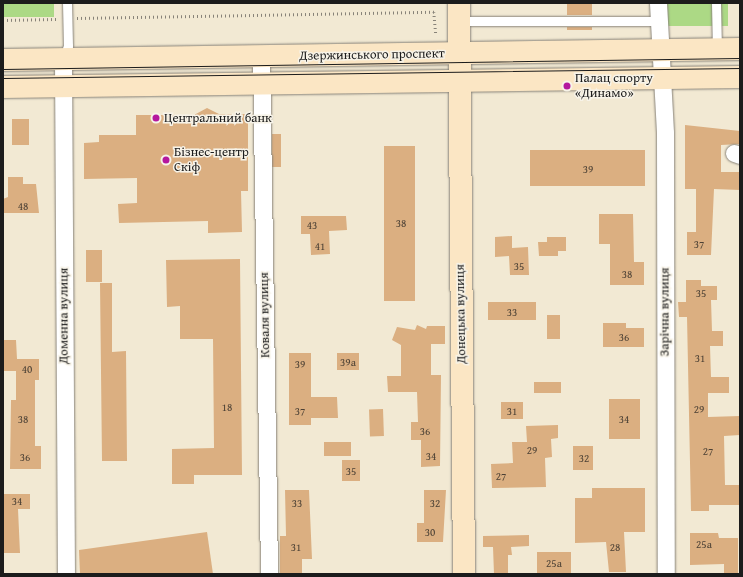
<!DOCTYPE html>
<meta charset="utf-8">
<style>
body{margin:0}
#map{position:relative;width:743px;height:577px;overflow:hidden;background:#f2e9d3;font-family:"Gentium Book Plus",serif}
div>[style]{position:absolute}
.green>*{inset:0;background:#acd985;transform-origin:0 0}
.building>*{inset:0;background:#dbaf81;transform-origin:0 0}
.path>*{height:2.5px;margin-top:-1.25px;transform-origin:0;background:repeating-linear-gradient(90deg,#878278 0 1px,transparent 0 4px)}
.roads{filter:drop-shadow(0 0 1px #878278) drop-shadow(0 0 1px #878278)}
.lane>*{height:9px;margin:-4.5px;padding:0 4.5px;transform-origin:4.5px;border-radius:4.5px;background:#fff}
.street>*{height:17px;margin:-8.5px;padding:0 8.5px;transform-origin:8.5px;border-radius:8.5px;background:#fff}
.secondary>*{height:22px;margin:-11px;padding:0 11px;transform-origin:11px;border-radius:11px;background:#fbe6c4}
.tram>*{height:1px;margin:-0.5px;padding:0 0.5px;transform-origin:0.5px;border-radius:0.5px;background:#1c1c1c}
.dots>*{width:11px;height:11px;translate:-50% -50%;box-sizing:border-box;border:2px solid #f7f3e8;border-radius:50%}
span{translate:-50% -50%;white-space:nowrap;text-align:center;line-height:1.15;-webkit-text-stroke:3px #f7f3e8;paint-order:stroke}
.number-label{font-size:11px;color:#4c4135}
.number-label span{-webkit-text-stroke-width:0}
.street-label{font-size:13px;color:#1c1c1c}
.poi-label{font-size:13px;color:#1c1c1c}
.left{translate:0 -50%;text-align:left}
.frame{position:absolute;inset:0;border:4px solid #1c1c1c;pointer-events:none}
</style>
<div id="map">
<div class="green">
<div style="left:3px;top:3px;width:51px;height:14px"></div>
<div style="left:665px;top:3px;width:63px;height:23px"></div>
</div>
<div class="building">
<div style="left:567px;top:3px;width:25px;height:12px"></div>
<div style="left:567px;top:27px;width:25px;height:3px"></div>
<div style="clip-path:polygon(207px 108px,219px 114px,248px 114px,248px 191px,241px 191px,242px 232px,208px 233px,208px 221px,119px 223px,118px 204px,137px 203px,137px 178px,84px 179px,84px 143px,99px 142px,99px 135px,136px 135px,136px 115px,194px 115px)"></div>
<div style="left:12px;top:119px;width:17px;height:26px"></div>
<div style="clip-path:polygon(685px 125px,740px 131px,740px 144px,721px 145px,721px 172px,740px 172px,740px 190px,714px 189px,711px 255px,687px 255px,687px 232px,696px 232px,696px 189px,685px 189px)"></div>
<div style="left:272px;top:134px;width:9px;height:33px"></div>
<div style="left:384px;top:146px;width:31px;height:155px"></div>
<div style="left:645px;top:150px;width:36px;height:115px;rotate:90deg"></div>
<div style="clip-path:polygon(8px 177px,23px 177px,23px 184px,36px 184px,39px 213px,3px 213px,3px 199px,8px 197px)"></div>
<div style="clip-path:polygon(599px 214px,633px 214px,634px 262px,644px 262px,644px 285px,610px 285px,610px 244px,599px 244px)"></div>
<div style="clip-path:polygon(301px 216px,346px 216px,347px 230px,329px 231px,330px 254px,311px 255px,310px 234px,301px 234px)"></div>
<div style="clip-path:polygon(512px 236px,512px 248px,528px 247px,529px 275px,510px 275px,509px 256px,495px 257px,495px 237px)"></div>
<div style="clip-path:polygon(547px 237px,566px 237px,566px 251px,558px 251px,558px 256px,539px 256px,538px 242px,547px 242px)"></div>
<div style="left:86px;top:250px;width:16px;height:32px"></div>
<div style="clip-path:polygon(240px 259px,242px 475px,194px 475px,194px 484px,172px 484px,172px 449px,214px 448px,213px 339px,180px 339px,180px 306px,167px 307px,166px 260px)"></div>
<div style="clip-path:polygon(686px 280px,701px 280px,701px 286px,717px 286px,717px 300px,711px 300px,712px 331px,723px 331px,723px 346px,710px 346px,711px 377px,729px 377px,729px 393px,708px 393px,708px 417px,740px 416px,740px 435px,724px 436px,725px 485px,740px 485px,740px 505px,709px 505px,709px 511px,691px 511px,687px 317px,679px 317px,678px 302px,686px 302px)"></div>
<div style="clip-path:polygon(100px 283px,112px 283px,112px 352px,126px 351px,127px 461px,102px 461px)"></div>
<div style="left:536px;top:302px;width:18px;height:48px;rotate:90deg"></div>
<div style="left:560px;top:315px;width:24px;height:13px;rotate:90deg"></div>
<div style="clip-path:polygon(603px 323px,626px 323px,626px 328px,644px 328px,644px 347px,603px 347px)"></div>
<div style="clip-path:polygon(417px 325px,426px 329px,427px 326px,445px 326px,445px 344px,431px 344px,431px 375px,441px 375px,440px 466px,421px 467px,421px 440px,411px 440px,411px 422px,418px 422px,417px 392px,388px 392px,387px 376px,401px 376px,401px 345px,392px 340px,397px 327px,415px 330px)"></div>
<div style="clip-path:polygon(3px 340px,16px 340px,17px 359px,39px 359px,39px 380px,35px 380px,35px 446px,41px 446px,41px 469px,10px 469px,11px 400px,16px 400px,16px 371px,3px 371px)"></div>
<div style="clip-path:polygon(289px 353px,311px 353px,311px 397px,337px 397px,338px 418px,311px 418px,311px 425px,289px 425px)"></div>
<div style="left:337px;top:353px;width:22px;height:17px"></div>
<div style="left:561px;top:382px;width:11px;height:27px;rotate:90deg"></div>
<div style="left:609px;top:399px;width:31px;height:40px"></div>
<div style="left:523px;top:402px;width:17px;height:22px;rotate:90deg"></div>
<div style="left:383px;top:409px;width:27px;height:14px;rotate:88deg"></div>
<div style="clip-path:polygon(558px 425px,558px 438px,551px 439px,552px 457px,545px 458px,546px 487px,492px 488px,491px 464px,513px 463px,512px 442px,527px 442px,526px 426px)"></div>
<div style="left:324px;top:442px;width:27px;height:14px"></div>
<div style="left:573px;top:446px;width:20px;height:24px"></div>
<div style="left:360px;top:460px;width:21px;height:18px;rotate:90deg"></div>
<div style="clip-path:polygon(592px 488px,645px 488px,645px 532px,624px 532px,626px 572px,609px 572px,606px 542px,575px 543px,575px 498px,592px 498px)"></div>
<div style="clip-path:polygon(285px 490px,309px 490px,312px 559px,302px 559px,302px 574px,280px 574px,280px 536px,286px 536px)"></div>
<div style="clip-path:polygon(424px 490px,446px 490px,443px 542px,417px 542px,417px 523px,424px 523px)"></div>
<div style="clip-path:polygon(4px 494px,30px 494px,30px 509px,18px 509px,20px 553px,3px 553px)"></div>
<div style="clip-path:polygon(207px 532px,213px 574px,80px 574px,79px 550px)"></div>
<div style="clip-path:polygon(690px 533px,718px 533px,719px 538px,738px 538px,738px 574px,724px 574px,724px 564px,690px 565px)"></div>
<div style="clip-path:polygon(529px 535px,529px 546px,511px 547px,512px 555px,508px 555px,508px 574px,494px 574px,493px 547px,483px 547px,483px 536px)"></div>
<div style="left:571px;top:552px;width:22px;height:34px;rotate:90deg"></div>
</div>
<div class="path">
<div style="left:77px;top:18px;width:357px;rotate:-1deg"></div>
<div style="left:434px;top:12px;width:22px;rotate:85deg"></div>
<div style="left:3px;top:20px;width:53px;rotate:-1.1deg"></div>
</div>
<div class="roads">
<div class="lane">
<div style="left:716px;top:3px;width:46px;rotate:88.8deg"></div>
<div style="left:459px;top:21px;width:200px"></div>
<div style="left:63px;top:59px;width:14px;rotate:-69deg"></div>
<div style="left:68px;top:46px;width:43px;rotate:-91.3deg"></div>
</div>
<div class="street">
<div style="left:658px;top:3px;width:130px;rotate:86.9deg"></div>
<div style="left:665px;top:133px;width:441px;rotate:89.9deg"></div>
<div style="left:261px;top:57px;width:517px;rotate:89.11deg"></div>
<div style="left:63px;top:59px;width:515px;rotate:89.67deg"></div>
<div style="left:734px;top:153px;width:6px;rotate:18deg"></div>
</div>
<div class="secondary">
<div style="left:459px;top:3px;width:571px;rotate:89.5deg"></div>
<div style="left:3px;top:60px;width:737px;rotate:-0.86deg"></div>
<div style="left:3px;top:87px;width:737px;rotate:-0.78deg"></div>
</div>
</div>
<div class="tram">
<div style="left:3px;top:69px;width:737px;rotate:-0.86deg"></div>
<div style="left:3px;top:78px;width:737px;rotate:-0.78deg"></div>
</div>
<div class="dots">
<div style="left:567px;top:86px;background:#b5179e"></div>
<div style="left:156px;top:118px;background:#b5179e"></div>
<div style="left:166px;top:160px;background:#b5179e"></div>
</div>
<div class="number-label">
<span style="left:588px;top:169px">39</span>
<span style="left:23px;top:206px">48</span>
<span style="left:401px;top:223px">38</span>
<span style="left:312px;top:225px">43</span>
<span style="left:699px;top:244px">37</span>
<span style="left:320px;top:246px">41</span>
<span style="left:519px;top:266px">35</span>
<span style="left:627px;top:274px">38</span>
<span style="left:701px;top:293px">35</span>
<span style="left:512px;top:312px">33</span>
<span style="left:624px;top:337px">36</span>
<span style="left:700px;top:358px">31</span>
<span style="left:348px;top:362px">39а</span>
<span style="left:300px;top:364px">39</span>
<span style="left:27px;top:369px">40</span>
<span style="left:227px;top:407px">18</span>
<span style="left:699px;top:409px">29</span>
<span style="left:300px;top:411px">37</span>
<span style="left:512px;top:411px">31</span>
<span style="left:23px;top:419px">38</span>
<span style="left:624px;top:419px">34</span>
<span style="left:425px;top:431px">36</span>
<span style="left:532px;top:450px">29</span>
<span style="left:708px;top:451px">27</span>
<span style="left:431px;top:456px">34</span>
<span style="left:25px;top:457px">36</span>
<span style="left:584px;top:458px">32</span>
<span style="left:351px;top:471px">35</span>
<span style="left:501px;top:476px">27</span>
<span style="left:17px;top:501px">34</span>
<span style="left:297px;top:503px">33</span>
<span style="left:435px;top:503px">32</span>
<span style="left:430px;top:532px">30</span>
<span style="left:704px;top:544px">25а</span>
<span style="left:296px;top:547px">31</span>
<span style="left:615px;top:547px">28</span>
<span style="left:554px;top:563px">25а</span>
</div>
<div class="street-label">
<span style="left:372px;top:55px;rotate:-1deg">Дзержинського проспект</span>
<span style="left:665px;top:312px;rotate:-90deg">Зарічна вулиця</span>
<span style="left:461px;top:314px;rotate:-91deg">Донецька вулиця</span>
<span style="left:265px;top:315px;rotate:-91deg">Коваля вулиця</span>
<span style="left:64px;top:316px;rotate:-90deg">Доменна вулиця</span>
</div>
<div class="poi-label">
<span class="left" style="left:575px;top:86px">Палац спорту<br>«Динамо»</span>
<span class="left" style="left:164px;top:118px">Центральний банк</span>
<span class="left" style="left:174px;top:160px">Бізнес-центр<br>Скіф</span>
</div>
<div class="frame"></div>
</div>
